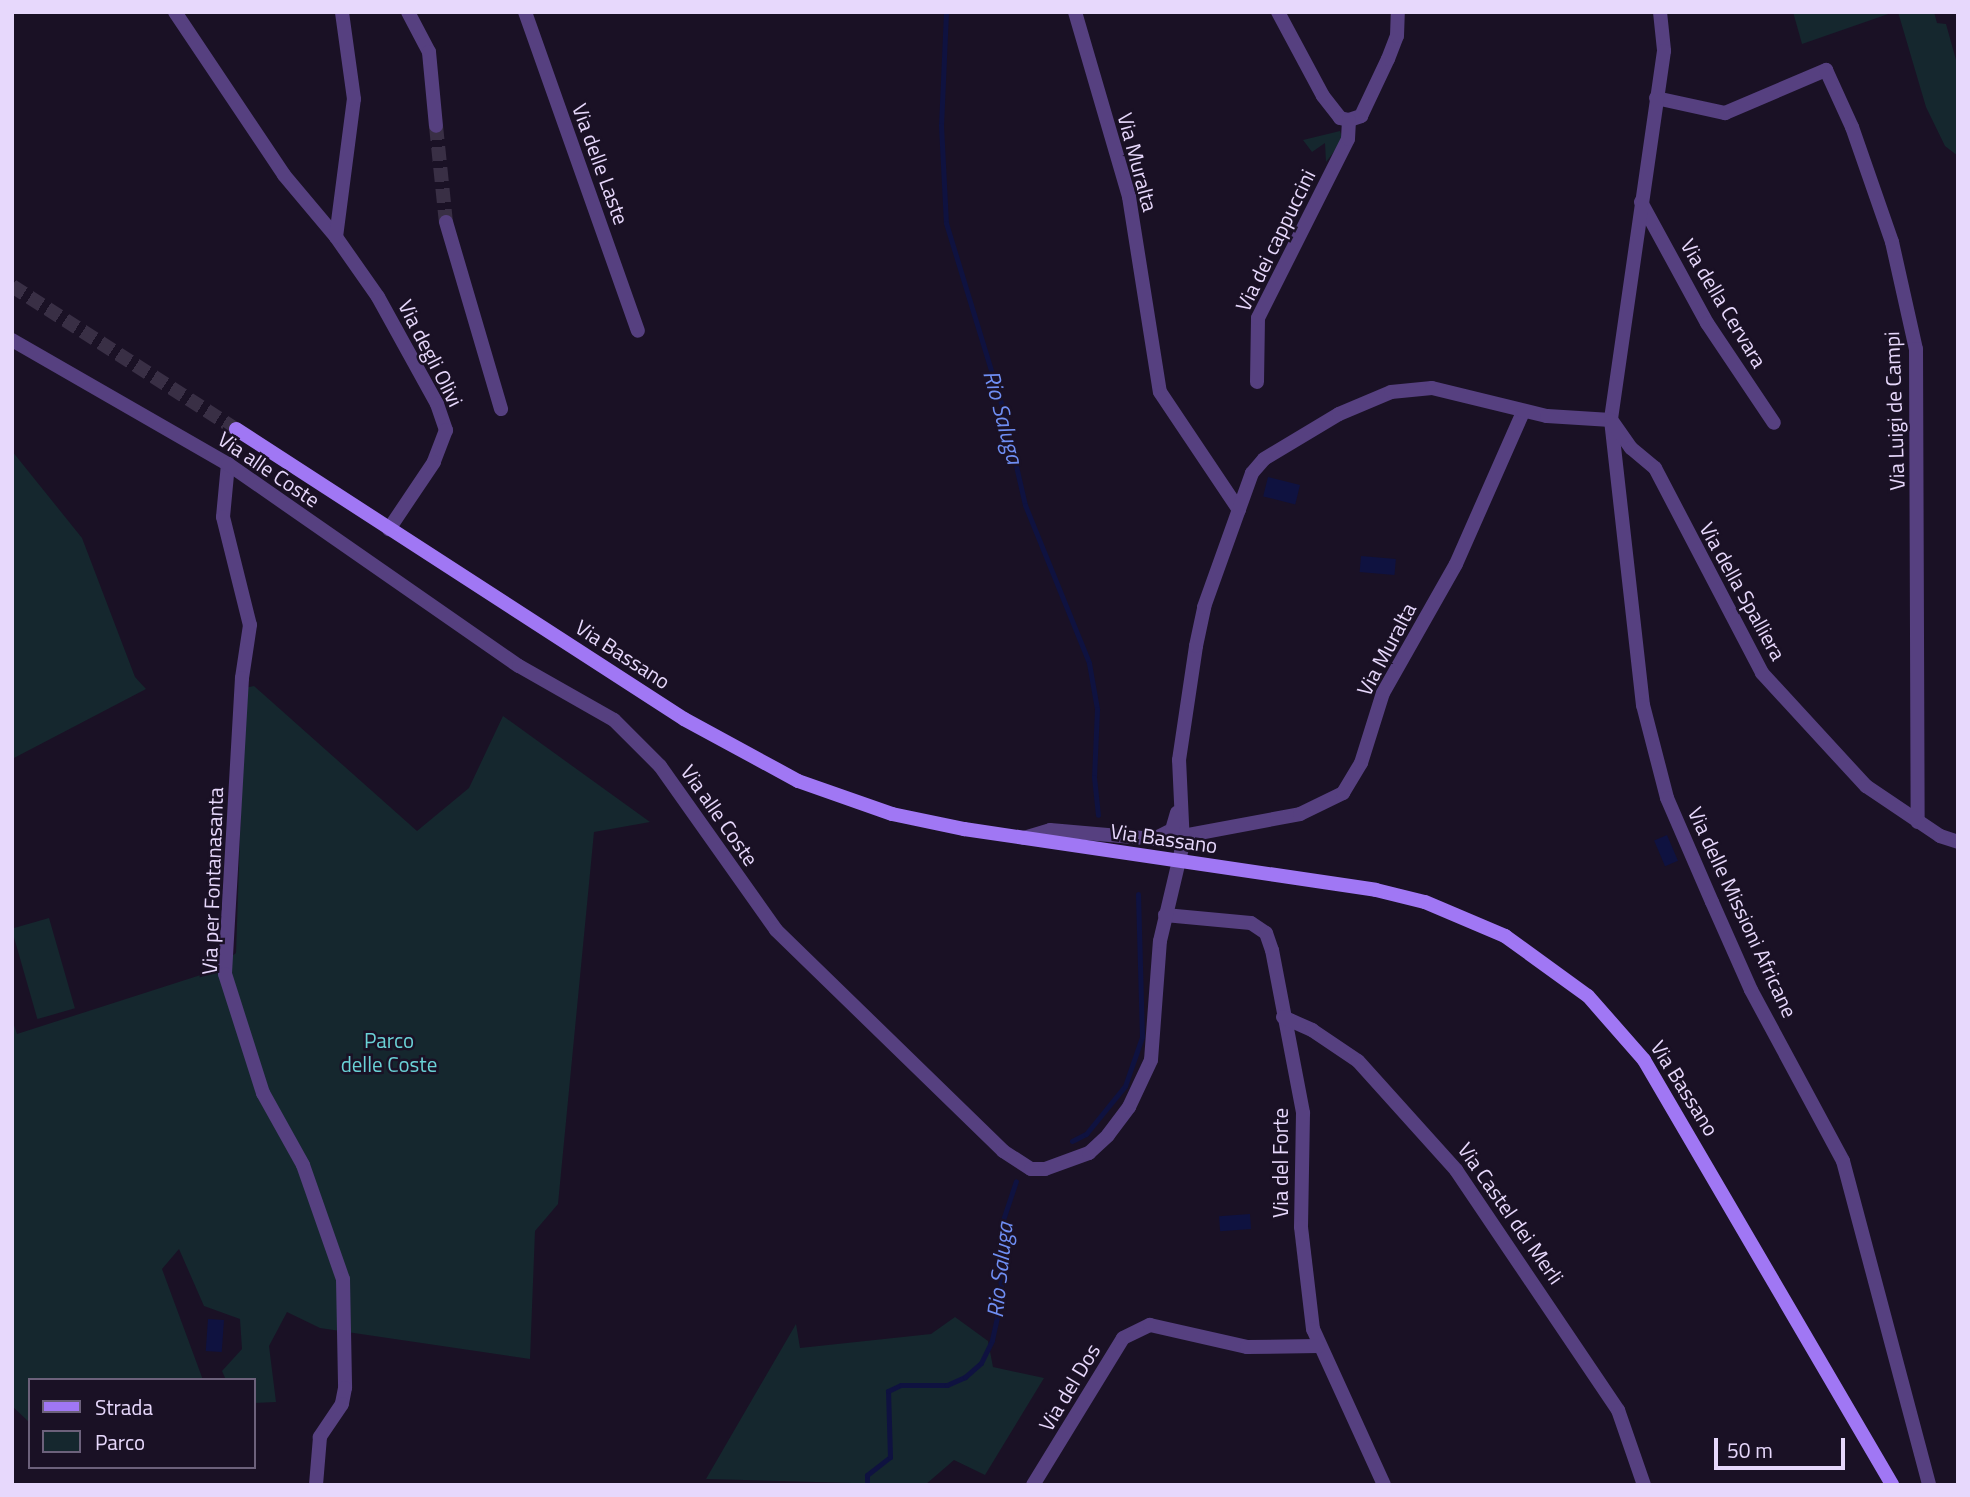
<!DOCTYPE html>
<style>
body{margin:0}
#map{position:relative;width:1970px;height:1497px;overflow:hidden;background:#1a1125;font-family:"Titillium Web",sans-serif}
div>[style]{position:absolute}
.green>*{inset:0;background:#15272e;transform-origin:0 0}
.water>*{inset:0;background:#0f1240;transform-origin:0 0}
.stream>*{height:5px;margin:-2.5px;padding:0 2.5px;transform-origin:2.5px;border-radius:2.5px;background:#0f1240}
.minor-tunnel>*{height:14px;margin-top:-7px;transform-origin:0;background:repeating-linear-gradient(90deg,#392f45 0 14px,transparent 0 21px)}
.secondary-tunnel>*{height:14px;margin-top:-7px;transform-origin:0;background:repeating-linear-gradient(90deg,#392f45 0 14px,transparent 0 21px)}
.minor>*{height:14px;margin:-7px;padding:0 7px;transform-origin:7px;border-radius:7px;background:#564080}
.tertiary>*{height:14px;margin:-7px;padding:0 7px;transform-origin:7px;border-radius:7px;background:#564080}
.secondary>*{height:14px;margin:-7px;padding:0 7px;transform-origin:7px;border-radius:7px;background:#a077f4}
span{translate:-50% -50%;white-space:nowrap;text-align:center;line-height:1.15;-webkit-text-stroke:5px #1a1125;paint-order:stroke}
.street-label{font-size:21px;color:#e7d8fc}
.park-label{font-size:21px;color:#6ad1d6}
.water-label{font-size:23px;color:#6f8ef3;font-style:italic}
.frame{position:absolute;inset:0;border:14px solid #e7d8fc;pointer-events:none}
.legend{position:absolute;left:28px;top:1378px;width:228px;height:91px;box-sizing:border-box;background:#1a1125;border:2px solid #6c617b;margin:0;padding:9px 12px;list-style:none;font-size:21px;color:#e7d8fc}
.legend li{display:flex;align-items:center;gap:14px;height:35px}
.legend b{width:35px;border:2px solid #6c617b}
.scale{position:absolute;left:1714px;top:1438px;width:131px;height:32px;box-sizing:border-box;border:4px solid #e7d8fc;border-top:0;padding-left:9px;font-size:21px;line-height:24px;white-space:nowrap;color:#e7d8fc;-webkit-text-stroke:5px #1a1125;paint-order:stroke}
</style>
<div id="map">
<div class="green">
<div style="clip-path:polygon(1793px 12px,1894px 12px,1802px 44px)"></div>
<div style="clip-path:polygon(1898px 12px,1934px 12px,1937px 23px,1946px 24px,1958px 67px,1958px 156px,1945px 146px,1926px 107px)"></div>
<div style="clip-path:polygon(1340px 131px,1343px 140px,1326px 162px,1325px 143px,1312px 152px,1303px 140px)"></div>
<div style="clip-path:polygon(12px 451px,82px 538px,135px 677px,146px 689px,12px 759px)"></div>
<div style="clip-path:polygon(254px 686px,417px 831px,469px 788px,503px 716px,650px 822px,594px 832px,558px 1204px,535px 1231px,530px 1359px,320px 1328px,287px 1312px,269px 1346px,276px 1402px,254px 1403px,254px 1380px,226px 1380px,222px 1371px,242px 1349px,240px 1319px,204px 1306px,179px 1249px,162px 1269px,203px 1380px,30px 1380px,30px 1423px,12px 1406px,12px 1019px,17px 1034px,210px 972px,236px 953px,245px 688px)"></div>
<div style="left:49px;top:918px;width:94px;height:39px;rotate:74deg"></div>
<div style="clip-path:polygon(955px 1317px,988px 1341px,993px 1367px,1044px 1378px,985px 1475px,954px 1460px,925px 1485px,706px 1479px,796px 1324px,800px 1348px,931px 1334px)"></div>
</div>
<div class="water">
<div style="left:1268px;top:477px;width:33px;height:20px;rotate:14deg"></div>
<div style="left:1361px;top:556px;width:35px;height:16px;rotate:5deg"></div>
<div style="left:1667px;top:835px;width:28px;height:14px;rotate:67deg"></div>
<div style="left:1250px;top:1214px;width:15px;height:31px;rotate:86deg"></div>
<div style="left:208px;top:1319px;width:16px;height:32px;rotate:4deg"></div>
</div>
<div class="stream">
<div style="left:946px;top:12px;width:113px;rotate:92.5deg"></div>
<div style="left:941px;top:125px;width:98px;rotate:87.1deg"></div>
<div style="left:946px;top:223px;width:195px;rotate:73deg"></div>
<div style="left:1003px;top:409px;width:98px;rotate:77.1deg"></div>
<div style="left:1025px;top:505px;width:170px;rotate:67.9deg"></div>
<div style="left:1089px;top:663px;width:47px;rotate:80.1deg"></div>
<div style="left:1097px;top:709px;width:68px;rotate:92.5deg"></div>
<div style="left:1094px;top:777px;width:38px;rotate:84deg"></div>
<div style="left:1072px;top:1141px;width:16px;rotate:-27deg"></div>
<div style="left:1086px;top:1134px;width:62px;rotate:-50.9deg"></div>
<div style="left:1125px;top:1086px;width:52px;rotate:-70.9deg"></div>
<div style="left:1142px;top:1037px;width:143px;rotate:-91.6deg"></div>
<div style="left:867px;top:1485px;width:10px;rotate:-90deg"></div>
<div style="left:867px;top:1475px;width:29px;rotate:-38deg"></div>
<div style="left:890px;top:1457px;width:66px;rotate:-91.7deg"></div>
<div style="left:888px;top:1391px;width:14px;rotate:-25deg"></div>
<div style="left:901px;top:1385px;width:46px"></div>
<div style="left:947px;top:1385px;width:20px;rotate:-24deg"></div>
<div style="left:965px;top:1377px;width:21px;rotate:-41deg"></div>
<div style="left:981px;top:1363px;width:25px;rotate:-64deg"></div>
<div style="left:992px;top:1340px;width:47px;rotate:-77.7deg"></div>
<div style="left:1002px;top:1294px;width:31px;rotate:-97deg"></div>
<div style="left:998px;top:1263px;width:40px;rotate:-84.3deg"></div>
<div style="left:1002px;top:1223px;width:44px;rotate:-71.6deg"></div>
</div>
<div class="minor-tunnel">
<div style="left:436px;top:126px;width:97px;rotate:84.1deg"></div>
</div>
<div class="secondary-tunnel">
<div style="left:12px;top:286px;width:266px;rotate:32.6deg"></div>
</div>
<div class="minor">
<div style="left:175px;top:12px;width:196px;rotate:56.2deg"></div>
<div style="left:284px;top:175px;width:81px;rotate:50deg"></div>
<div style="left:336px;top:237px;width:73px;rotate:55deg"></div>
<div style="left:378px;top:297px;width:122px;rotate:61.1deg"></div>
<div style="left:437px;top:404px;width:28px;rotate:71deg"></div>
<div style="left:446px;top:430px;width:34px;rotate:111deg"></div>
<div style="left:434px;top:462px;width:81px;rotate:123.9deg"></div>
<div style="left:408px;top:12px;width:45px;rotate:62.3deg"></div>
<div style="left:429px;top:52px;width:74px;rotate:84.6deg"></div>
<div style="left:525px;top:12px;width:338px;rotate:70.5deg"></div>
<div style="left:1075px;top:12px;width:193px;rotate:73.7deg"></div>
<div style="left:1129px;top:197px;width:197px;rotate:81deg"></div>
<div style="left:1160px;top:392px;width:142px;rotate:56.2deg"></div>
<div style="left:1278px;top:12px;width:95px;rotate:61.8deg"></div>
<div style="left:1323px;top:96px;width:28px;rotate:52deg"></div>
<div style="left:1340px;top:118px;width:9px;rotate:13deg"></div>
<div style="left:1349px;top:120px;width:13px;rotate:-18deg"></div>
<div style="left:1361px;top:116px;width:63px;rotate:-64.7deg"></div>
<div style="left:1388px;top:59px;width:25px;rotate:-69deg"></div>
<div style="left:1397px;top:36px;width:24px;rotate:-88deg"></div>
<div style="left:1656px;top:98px;width:71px;rotate:12.3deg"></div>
<div style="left:1725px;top:113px;width:110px;rotate:-23.1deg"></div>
<div style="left:1826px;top:70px;width:63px;rotate:65.5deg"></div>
<div style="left:1852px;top:127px;width:122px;rotate:70.8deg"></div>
<div style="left:1892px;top:242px;width:110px;rotate:77.4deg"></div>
<div style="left:1916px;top:349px;width:473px;rotate:89.8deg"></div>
<div style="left:1641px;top:202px;width:138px;rotate:61.4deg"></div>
<div style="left:1707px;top:323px;width:120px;rotate:56.2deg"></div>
<div style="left:446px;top:222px;width:195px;rotate:73.6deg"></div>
<div style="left:336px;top:237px;width:139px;rotate:-82.6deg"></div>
<div style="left:354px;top:99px;width:88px;rotate:-97.9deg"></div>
<div style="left:1257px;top:382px;width:64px;rotate:-89.1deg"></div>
<div style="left:1258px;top:318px;width:200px;rotate:-63.3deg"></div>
<div style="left:1348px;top:139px;width:19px;rotate:-87deg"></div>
<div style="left:228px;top:464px;width:53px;rotate:95.4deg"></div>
<div style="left:223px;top:517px;width:111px;rotate:76deg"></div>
<div style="left:250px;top:625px;width:54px;rotate:98.6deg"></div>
<div style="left:242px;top:678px;width:296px;rotate:93.3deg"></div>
<div style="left:225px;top:974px;width:125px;rotate:72.3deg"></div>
<div style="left:263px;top:1093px;width:82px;rotate:60.9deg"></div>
<div style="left:303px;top:1165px;width:121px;rotate:70.7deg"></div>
<div style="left:343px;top:1279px;width:109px;rotate:88.9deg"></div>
<div style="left:345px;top:1388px;width:16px;rotate:101deg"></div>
<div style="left:342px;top:1404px;width:40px;rotate:124deg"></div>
<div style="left:320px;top:1437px;width:48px;rotate:94.8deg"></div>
<div style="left:1183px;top:836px;width:119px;rotate:-10.6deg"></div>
<div style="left:1300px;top:814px;width:48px;rotate:-26deg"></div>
<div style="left:1343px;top:793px;width:35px;rotate:-59deg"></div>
<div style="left:1361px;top:763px;width:73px;rotate:-72.6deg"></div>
<div style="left:1383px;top:693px;width:148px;rotate:-60.5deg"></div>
<div style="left:1456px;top:564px;width:166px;rotate:-66.2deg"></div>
<div style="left:1165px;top:915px;width:86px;rotate:5.3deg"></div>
<div style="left:1251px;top:923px;width:18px;rotate:34deg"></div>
<div style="left:1266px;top:933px;width:18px;rotate:71deg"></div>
<div style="left:1272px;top:950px;width:166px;rotate:79.2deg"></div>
<div style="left:1303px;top:1113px;width:114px;rotate:91deg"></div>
<div style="left:1301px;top:1227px;width:103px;rotate:83.3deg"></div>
<div style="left:1313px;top:1329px;width:171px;rotate:65.5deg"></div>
<div style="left:1283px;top:1017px;width:32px;rotate:24deg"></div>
<div style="left:1312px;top:1030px;width:55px;rotate:34deg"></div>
<div style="left:1358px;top:1061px;width:147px;rotate:48deg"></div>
<div style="left:1456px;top:1170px;width:290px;rotate:56deg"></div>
<div style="left:1618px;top:1410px;width:79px;rotate:70.9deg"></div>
<div style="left:1033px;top:1485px;width:172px;rotate:-58.5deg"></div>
<div style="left:1123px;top:1338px;width:30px;rotate:-26deg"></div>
<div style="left:1150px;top:1325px;width:99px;rotate:12.8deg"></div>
<div style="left:1247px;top:1347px;width:71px;rotate:-0.8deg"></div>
</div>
<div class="tertiary">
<div style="left:1660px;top:12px;width:39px;rotate:84deg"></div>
<div style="left:1664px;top:51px;width:373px;rotate:98.2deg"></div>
<div style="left:1611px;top:420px;width:287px;rotate:83.6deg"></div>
<div style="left:1643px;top:705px;width:96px;rotate:75.5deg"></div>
<div style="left:1667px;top:798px;width:113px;rotate:66.6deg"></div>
<div style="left:1712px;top:902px;width:96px;rotate:66.1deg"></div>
<div style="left:1751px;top:990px;width:194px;rotate:61.7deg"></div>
<div style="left:1843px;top:1161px;width:335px;rotate:75.1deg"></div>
<div style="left:12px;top:340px;width:249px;rotate:29.9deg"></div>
<div style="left:228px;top:464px;width:354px;rotate:34.8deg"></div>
<div style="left:519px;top:666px;width:109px;rotate:29.6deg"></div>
<div style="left:614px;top:720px;width:65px;rotate:45deg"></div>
<div style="left:660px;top:766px;width:201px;rotate:54.7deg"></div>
<div style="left:776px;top:930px;width:317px;rotate:44.2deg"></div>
<div style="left:1003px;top:1151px;width:33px;rotate:33deg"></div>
<div style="left:1031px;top:1169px;width:14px"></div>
<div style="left:1045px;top:1169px;width:47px;rotate:-20deg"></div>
<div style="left:1089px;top:1153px;width:26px;rotate:-43deg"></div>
<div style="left:1108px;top:1135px;width:35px;rotate:-53deg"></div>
<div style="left:1129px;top:1107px;width:52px;rotate:-64.9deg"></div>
<div style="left:1151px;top:1060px;width:119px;rotate:-85.7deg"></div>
<div style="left:1160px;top:941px;width:100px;rotate:-76.7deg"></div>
<div style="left:1183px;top:844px;width:84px;rotate:-92.7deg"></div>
<div style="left:1179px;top:760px;width:115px;rotate:-81.5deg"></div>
<div style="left:1196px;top:646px;width:40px;rotate:-78deg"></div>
<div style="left:1204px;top:607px;width:142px;rotate:-70.3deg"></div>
<div style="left:1252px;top:473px;width:18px;rotate:-49deg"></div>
<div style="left:1264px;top:459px;width:87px;rotate:-31deg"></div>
<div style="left:1339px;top:414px;width:56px;rotate:-22.9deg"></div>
<div style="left:1391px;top:392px;width:41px;rotate:-5.6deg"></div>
<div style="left:1432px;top:388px;width:118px;rotate:13.7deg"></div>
<div style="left:1547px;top:416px;width:64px;rotate:3.6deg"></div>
<div style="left:1612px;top:421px;width:33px;rotate:55deg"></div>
<div style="left:1631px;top:448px;width:31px;rotate:40deg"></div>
<div style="left:1655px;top:468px;width:231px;rotate:62.4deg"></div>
<div style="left:1762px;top:673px;width:154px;rotate:47.4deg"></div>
<div style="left:1866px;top:786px;width:89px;rotate:34deg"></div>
<div style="left:1940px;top:836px;width:19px;rotate:18deg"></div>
<div style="left:1024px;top:838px;width:27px;rotate:-17deg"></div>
<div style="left:1050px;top:830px;width:104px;rotate:4.9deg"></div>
<div style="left:1154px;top:839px;width:20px;rotate:-27deg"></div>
<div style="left:1172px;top:830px;width:18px;rotate:-74deg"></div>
</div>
<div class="secondary">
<div style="left:236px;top:429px;width:534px;rotate:32.92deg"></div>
<div style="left:684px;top:719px;width:130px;rotate:28.5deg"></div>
<div style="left:798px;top:781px;width:100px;rotate:19.3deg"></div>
<div style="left:892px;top:814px;width:74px;rotate:11.8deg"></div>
<div style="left:964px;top:829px;width:416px;rotate:8.4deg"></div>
<div style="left:1376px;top:890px;width:50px;rotate:13.8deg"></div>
<div style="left:1425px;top:902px;width:87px;rotate:23deg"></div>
<div style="left:1505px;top:936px;width:102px;rotate:35.9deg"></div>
<div style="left:1588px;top:996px;width:85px;rotate:48.8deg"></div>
<div style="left:1644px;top:1060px;width:492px;rotate:59.7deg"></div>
</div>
<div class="street-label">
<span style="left:1138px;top:162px;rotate:75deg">Via Muralta</span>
<span style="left:601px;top:164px;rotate:70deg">Via delle Laste</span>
<span style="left:1275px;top:240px;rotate:-64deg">Via dei cappuccini</span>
<span style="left:1724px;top:303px;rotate:59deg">Via della Cervara</span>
<span style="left:431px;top:353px;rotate:63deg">Via degli Olivi</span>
<span style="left:1894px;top:411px;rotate:-92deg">Via Luigi de Campi</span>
<span style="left:269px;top:469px;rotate:34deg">Via alle Coste</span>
<span style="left:1743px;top:591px;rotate:61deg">Via della Spalliera</span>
<span style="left:1386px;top:649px;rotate:-62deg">Via Muralta</span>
<span style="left:623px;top:654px;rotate:33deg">Via Bassano</span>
<span style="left:720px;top:815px;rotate:55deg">Via alle Coste</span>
<span style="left:1164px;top:838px;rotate:8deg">Via Bassano</span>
<span style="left:212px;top:881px;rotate:-88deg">Via per Fontanasanta</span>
<span style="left:1743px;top:912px;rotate:65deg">Via delle Missioni Africane</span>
<span style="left:1685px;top:1088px;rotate:58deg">Via Bassano</span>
<span style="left:1280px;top:1163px;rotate:-90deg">Via del Forte</span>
<span style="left:1511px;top:1213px;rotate:55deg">Via Castel dei Merli</span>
<span style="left:1069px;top:1387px;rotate:-59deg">Via del Dos</span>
</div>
<div class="park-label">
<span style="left:389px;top:1052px">Parco<br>delle Coste</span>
</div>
<div class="water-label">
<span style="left:1003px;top:417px;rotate:75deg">Rio Saluga</span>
<span style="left:1000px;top:1270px;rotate:-84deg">Rio Saluga</span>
</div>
<div class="frame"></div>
<ul class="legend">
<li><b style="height:9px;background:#a077f4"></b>Strada</li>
<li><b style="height:19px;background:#15272e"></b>Parco</li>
</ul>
<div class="scale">50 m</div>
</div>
